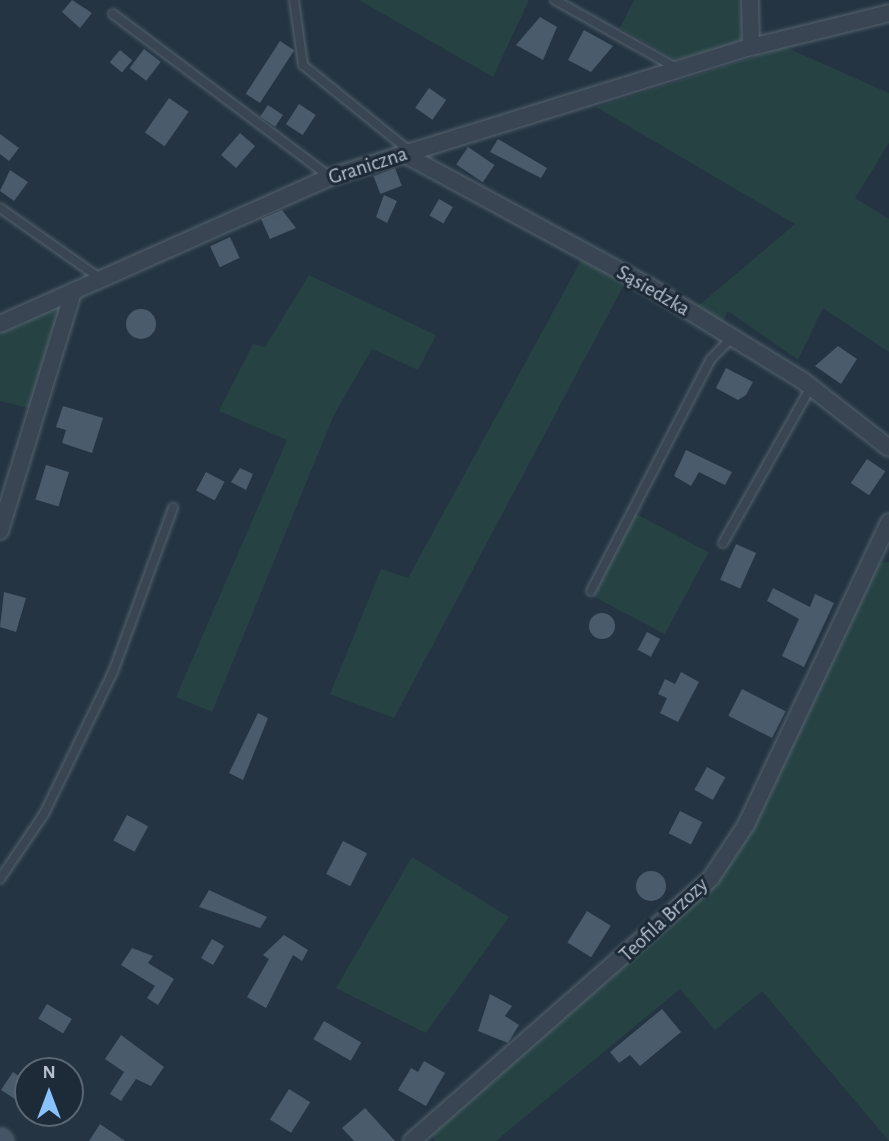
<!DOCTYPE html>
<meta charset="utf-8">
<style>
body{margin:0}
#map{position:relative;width:889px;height:1141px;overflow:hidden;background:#243442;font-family:"Alegreya Sans",sans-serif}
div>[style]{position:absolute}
.green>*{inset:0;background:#264243;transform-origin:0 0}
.building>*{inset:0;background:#4a5b6b;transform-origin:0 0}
.round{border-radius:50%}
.roads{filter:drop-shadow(0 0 2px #56636f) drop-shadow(0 0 2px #56636f)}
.lane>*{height:8px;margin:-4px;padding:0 4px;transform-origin:4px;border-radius:4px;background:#394552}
.street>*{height:16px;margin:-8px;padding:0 8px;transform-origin:8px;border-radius:8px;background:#394552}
.secondary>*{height:23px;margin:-11.5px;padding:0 11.5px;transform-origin:11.5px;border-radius:11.5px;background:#465565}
span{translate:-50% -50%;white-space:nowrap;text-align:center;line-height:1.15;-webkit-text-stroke:6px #1d2a37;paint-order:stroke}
.street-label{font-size:21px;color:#b5c0cc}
.north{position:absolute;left:14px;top:1057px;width:70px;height:70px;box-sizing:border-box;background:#1d2a37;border:2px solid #5a6673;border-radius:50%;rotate:0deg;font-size:19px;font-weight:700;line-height:28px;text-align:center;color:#b5c0cc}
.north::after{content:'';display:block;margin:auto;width:24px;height:32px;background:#88c1fe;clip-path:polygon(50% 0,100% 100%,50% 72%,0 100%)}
</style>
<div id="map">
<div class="green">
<div style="clip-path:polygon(359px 0,529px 0,493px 77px)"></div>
<div style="clip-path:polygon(634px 0,741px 0,744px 34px,739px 42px,676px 60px,620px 28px)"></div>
<div style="clip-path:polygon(785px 47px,889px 93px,889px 143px,855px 198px,889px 219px,889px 352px,823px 308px,798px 360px,728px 311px,721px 324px,697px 307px,795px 224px,596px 107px)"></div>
<div style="clip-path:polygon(584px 255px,626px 281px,394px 718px,330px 694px,381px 569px,408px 578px)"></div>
<div style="clip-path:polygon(309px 275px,436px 335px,418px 370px,372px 349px,334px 415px,212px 712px,176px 697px,287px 440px,219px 411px,253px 344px,265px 347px)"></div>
<div style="clip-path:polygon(59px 307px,63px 311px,33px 409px,0 401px,0 333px)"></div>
<div style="left:629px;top:510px;width:90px;height:93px;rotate:28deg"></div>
<div style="clip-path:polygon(889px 562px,889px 1141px,762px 991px,715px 1030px,680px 989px,496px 1141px,435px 1141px,430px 1134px,712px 889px,754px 825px,877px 563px)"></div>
<div style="clip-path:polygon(412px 857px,509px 917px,426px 1033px,336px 988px)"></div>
</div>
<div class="building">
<div style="clip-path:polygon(72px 0,92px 13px,80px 28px,62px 12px)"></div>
<div style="clip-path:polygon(540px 17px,557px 27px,543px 60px,516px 45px)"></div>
<div style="clip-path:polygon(584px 30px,613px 46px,591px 72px,568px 60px)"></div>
<div style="left:280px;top:41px;width:17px;height:63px;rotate:33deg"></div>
<div style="left:144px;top:49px;width:21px;height:24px;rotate:37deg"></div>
<div style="left:120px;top:50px;width:16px;height:16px;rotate:40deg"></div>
<div style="left:429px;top:88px;width:21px;height:24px;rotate:35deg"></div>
<div style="left:169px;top:98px;width:24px;height:42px;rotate:35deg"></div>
<div style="left:299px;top:104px;width:20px;height:24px;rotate:33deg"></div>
<div style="left:268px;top:105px;width:18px;height:14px;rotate:34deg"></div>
<div style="left:240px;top:133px;width:20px;height:29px;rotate:41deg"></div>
<div style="clip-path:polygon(0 134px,19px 148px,9px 161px,0 154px)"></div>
<div style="clip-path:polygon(498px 139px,547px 168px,541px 178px,490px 152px)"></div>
<div style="left:468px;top:147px;width:32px;height:21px;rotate:34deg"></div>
<div style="left:395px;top:168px;width:19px;height:23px;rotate:69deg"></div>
<div style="clip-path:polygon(10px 170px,28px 182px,14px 201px,0 191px)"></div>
<div style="clip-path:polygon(384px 195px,397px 201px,387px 223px,376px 217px)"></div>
<div style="left:439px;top:199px;width:16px;height:19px;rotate:30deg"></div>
<div style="clip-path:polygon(282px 210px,296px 228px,270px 239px,261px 219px)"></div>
<div style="left:230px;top:237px;width:23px;height:22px;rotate:65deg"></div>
<div class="round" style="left:126px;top:309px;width:30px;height:30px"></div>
<div style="clip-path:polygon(838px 346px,857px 359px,841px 384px,815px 366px)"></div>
<div style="clip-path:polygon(726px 368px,753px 382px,746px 395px,738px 400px,716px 388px)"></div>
<div style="clip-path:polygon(63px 406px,103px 418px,92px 453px,62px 443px,66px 430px,56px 427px)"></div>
<div style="clip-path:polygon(686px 450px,732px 472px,725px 485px,699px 472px,691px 486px,674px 476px)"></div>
<div style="left:867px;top:459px;width:22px;height:29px;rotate:34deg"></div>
<div style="left:46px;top:465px;width:24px;height:36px;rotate:17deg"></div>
<div style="clip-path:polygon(240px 468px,253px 474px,246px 490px,231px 482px)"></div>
<div style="left:206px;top:472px;width:21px;height:21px;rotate:28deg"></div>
<div style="left:736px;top:544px;width:22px;height:39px;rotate:24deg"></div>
<div style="clip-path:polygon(773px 588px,810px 607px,815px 594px,834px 603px,804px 667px,782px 656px,799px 619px,767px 601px)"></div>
<div style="clip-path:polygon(4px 592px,26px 598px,16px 632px,0 627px)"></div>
<div class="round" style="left:589px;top:613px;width:26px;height:26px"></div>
<div style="left:647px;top:632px;width:15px;height:20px;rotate:28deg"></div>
<div style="clip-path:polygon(681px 672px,699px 682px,678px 722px,660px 713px,667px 698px,658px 694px,665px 679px,675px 684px)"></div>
<div style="left:742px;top:689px;width:49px;height:30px;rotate:27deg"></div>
<div style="clip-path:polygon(258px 713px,268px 718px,243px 780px,229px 773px)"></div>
<div style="left:707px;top:767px;width:21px;height:26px;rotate:29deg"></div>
<div style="left:680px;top:811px;width:25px;height:25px;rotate:27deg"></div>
<div style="left:127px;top:815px;width:24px;height:29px;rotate:28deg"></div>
<div style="left:343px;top:841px;width:27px;height:37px;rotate:27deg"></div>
<div class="round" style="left:636px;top:871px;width:30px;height:30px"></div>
<div style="clip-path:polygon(209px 890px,267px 917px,260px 928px,199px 907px)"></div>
<div style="left:587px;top:911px;width:28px;height:37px;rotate:32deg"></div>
<div style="clip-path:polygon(284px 935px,308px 950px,302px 961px,293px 955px,266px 1008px,247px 997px,269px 959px,263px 955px)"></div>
<div style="left:212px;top:939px;width:14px;height:22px;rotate:30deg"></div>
<div style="clip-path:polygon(132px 948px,153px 956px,148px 963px,174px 979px,158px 1005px,147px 998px,155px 986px,121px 965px)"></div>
<div style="clip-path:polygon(490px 994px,512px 1006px,505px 1016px,519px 1025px,508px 1043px,478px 1031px)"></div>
<div style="left:47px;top:1004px;width:29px;height:17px;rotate:31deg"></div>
<div style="clip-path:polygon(662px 1009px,681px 1032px,640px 1066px,630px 1055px,619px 1063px,610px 1052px)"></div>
<div style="left:324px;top:1021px;width:43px;height:21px;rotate:30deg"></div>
<div style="clip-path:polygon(121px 1035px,164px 1067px,151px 1086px,136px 1079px,121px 1101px,110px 1094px,124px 1072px,105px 1059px)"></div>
<div style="clip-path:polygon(424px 1061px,445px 1073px,426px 1106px,398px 1090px,411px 1068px,418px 1072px)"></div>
<div style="clip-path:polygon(13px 1072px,28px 1082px,21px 1103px,1px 1090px)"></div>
<div style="left:289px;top:1089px;width:25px;height:36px;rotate:32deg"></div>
<div style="clip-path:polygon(365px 1108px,395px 1141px,354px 1141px,342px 1128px)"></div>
<div style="clip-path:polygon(100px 1124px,125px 1141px,89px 1141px)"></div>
</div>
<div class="roads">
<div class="lane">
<div style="left:294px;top:0;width:66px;rotate:82.1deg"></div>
<div style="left:303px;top:65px;width:139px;rotate:38.9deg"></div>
<div style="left:555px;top:0;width:139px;rotate:29.3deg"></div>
<div style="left:113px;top:14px;width:271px;rotate:36.9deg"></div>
<div style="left:0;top:208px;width:123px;rotate:35.1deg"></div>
<div style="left:723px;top:543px;width:179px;rotate:-60.6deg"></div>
<div style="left:591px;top:591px;width:261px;rotate:-62.7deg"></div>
<div style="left:711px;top:359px;width:30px;rotate:-46deg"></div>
<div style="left:0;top:879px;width:78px;rotate:-55.9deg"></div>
<div style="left:44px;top:814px;width:158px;rotate:-64.1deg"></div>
<div style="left:113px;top:672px;width:175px;rotate:-69.9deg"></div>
</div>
<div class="street">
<div style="left:750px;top:0;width:47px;rotate:88.8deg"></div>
<div style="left:404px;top:154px;width:280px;rotate:28.4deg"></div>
<div style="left:650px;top:287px;width:178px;rotate:31.5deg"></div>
<div style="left:802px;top:380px;width:110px;rotate:38deg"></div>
<div style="left:0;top:324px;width:361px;rotate:-24deg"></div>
<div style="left:330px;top:177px;width:441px;rotate:-17.2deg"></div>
<div style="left:751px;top:47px;width:142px;rotate:-13.8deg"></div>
<div style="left:0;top:531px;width:250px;rotate:-73deg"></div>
<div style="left:412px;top:1141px;width:398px;rotate:-41.3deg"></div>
<div style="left:711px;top:878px;width:64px;rotate:-56.6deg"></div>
<div style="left:746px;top:825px;width:335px;rotate:-64.7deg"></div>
</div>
<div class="secondary">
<div style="left:0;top:1140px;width:1px;rotate:45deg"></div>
</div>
</div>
<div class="street-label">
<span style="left:368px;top:166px;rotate:-18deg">Graniczna</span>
<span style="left:653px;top:291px;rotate:30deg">Sąsiedzka</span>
<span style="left:664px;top:920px;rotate:-43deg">Teofila Brzozy</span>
</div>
<div class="north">N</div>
</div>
